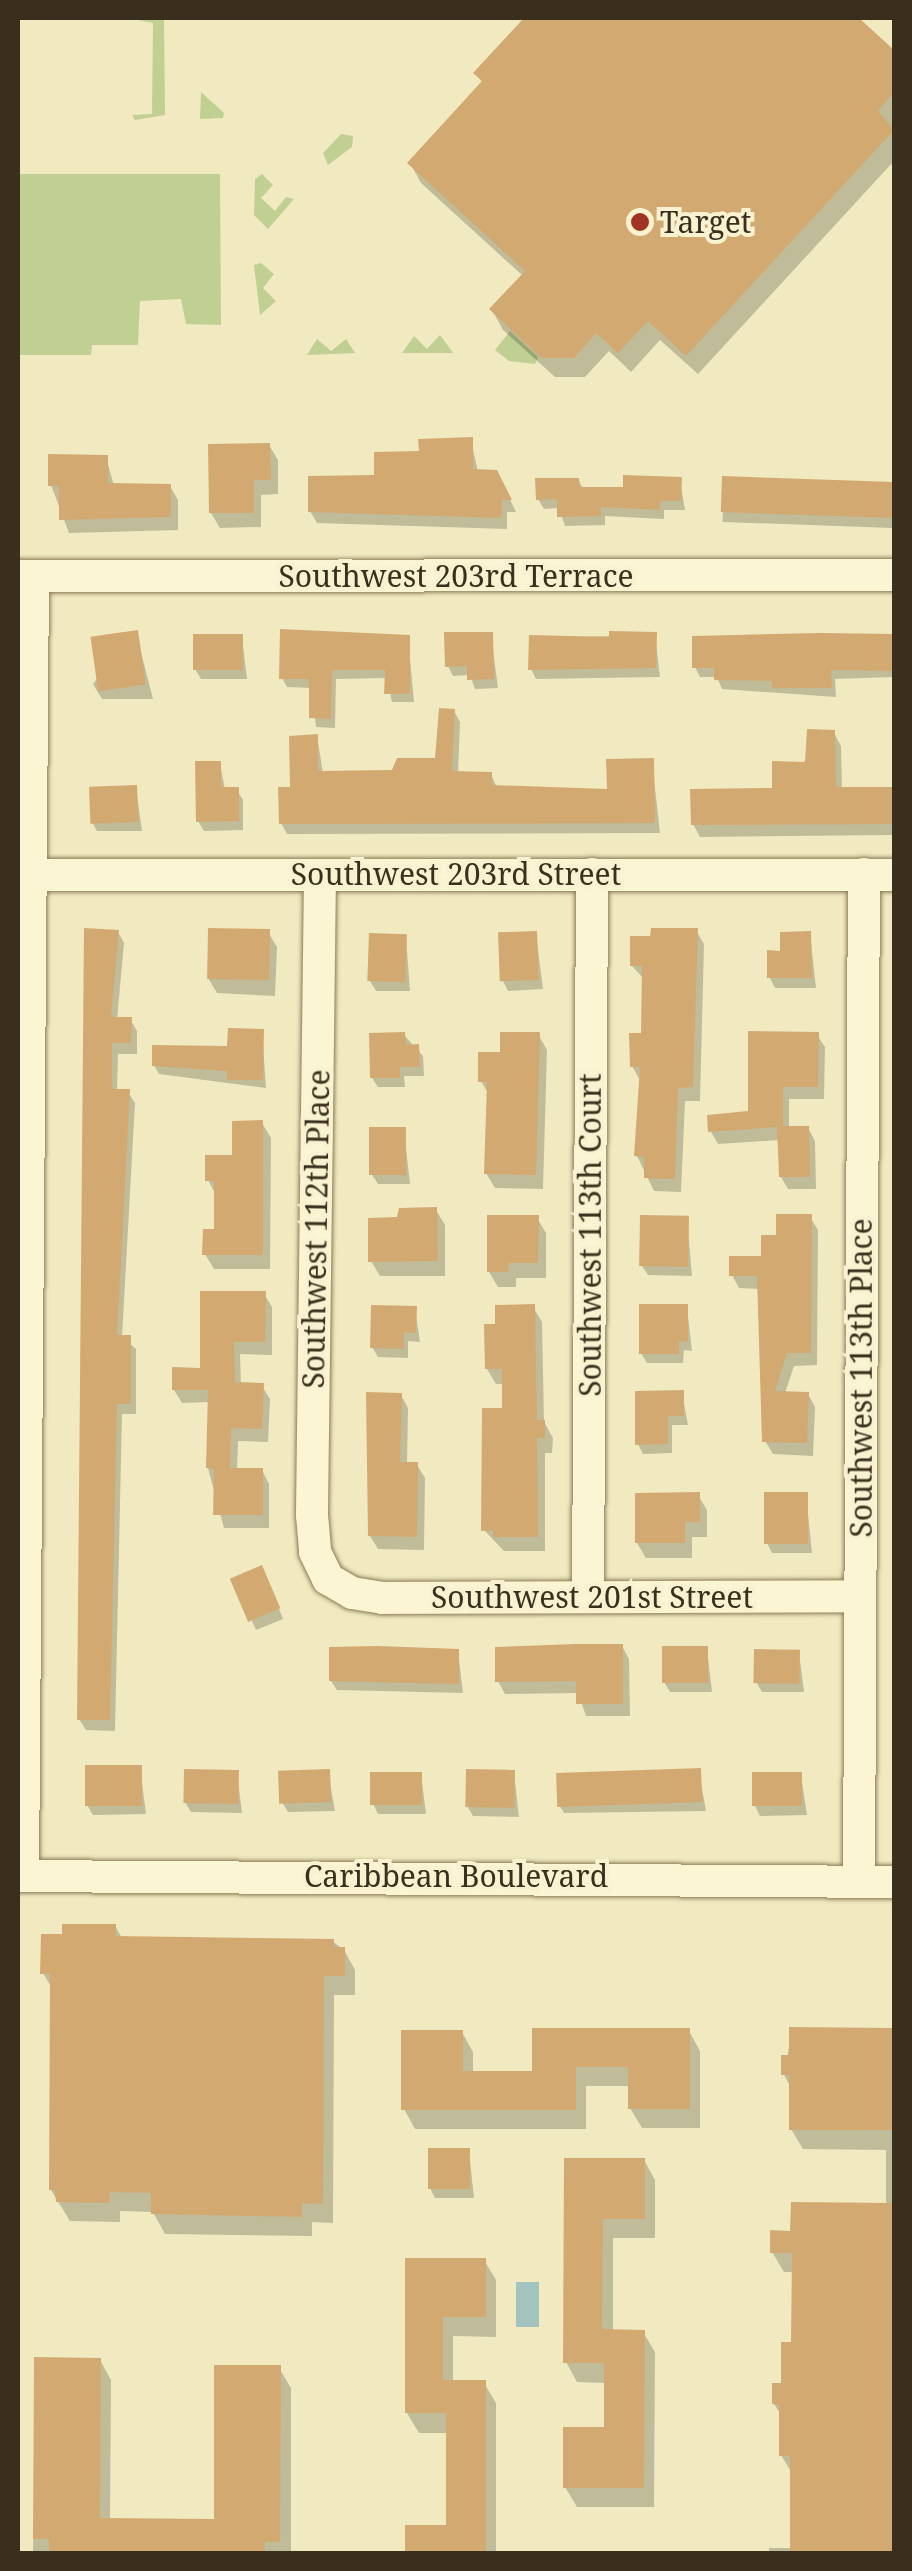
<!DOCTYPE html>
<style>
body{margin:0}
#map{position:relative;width:912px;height:2571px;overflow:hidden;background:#f1eac0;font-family:"Noto Serif",serif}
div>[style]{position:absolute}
.green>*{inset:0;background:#c0d093}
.water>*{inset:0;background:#a3c3be;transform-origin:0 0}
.shadow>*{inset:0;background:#0003;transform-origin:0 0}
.building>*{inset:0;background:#d3a972;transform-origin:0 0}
.roads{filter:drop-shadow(0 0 2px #8c7b56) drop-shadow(0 0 2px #8c7b56)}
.minor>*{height:32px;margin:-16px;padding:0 16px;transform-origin:16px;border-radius:16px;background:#fbf5d4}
.dots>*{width:28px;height:28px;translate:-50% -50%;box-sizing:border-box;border:5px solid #f8f2d0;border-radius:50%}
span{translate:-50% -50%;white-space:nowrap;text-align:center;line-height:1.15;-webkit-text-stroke:8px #f8f2d0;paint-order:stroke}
.poi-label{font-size:30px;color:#3a2f1c}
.left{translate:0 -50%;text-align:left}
.street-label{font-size:30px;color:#3a2f1c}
.frame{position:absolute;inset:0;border:20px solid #3a2f1c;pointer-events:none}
</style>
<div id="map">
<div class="green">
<div style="clip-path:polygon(164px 18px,165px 115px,135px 120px,132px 115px,152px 114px,153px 23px,133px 19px)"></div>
<div style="clip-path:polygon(201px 92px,224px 113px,223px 118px,200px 119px)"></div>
<div style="clip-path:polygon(341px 134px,353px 136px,352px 147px,328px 165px,323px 153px)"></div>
<div style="clip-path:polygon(18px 174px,220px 174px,221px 325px,186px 324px,181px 299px,140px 301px,138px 345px,92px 345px,91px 355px,18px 355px)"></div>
<div style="clip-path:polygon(262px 174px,273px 185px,261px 198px,275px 211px,286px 197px,294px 199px,268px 229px,254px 215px,255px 179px)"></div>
<div style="clip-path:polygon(261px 263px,274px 274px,263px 288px,276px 301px,260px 315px,254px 265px)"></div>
<div style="clip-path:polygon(510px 331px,538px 357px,535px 364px,509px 361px,495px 350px)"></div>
<div style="clip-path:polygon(440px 335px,453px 353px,402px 353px,414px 336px,427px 349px)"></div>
<div style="clip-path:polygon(317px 339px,331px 351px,346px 339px,355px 353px,307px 355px)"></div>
</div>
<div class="water">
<div style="left:516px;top:2282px;width:23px;height:45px"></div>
</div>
<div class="shadow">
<div style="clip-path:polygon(525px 18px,855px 18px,894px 53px,894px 161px,698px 374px,660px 340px,631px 372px,609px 351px,585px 377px,555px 377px,503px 330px,492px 310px,523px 276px,421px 183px,410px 163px,483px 84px,476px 73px)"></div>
<div style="clip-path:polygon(471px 440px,478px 472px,503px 485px,516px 512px,507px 512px,507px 529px,317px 523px,310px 511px,422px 453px)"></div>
<div style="clip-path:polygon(269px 445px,278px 460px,278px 494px,261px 495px,261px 527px,220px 528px,211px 513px)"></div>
<div style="clip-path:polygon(106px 457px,114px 486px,170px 486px,178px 500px,178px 530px,69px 533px,51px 485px)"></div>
<div style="left:724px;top:479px;width:170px;height:43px;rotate:2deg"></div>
<div style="clip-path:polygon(578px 480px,584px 490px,625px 490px,680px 480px,685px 510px,664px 510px,664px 519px,605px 516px,605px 525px,565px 526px,559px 508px,544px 509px,538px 499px)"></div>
<div style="clip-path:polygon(136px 633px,153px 699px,102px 699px,93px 684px)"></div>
<div style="clip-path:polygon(491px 634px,498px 688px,475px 689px,470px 675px,453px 676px,448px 666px)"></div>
<div style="clip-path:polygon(655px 635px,660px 677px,536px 679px,531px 669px,532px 638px)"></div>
<div style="clip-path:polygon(894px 636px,894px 677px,835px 679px,836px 697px,722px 689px,717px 677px,700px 677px,695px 667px,695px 638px)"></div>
<div style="clip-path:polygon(242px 637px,247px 679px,201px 679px,195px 669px)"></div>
<div style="clip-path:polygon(408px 637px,414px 702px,392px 702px,387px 678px,336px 679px,335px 728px,316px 727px,312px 688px,287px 687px,282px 678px)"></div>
<div style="clip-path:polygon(454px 711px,460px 722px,458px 774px,491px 774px,497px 788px,609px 791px,652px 761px,660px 833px,287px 834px,281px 823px,317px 736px,323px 773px,394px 772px,437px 760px)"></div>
<div style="clip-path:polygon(834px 733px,841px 746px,842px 790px,894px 790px,894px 835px,700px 837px,693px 824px,774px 790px)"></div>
<div style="clip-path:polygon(220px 763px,225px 790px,237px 790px,243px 800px,243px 830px,204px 831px,198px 821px)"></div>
<div style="clip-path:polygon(136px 788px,142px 831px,97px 831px,92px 822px)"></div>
<div style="clip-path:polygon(696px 930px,704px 944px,700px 1101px,685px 1101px,681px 1192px,654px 1191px,637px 1156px,641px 1082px,632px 1066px,643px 1035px,645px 980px,632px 966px)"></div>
<div style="clip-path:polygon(86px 931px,118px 932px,124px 943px,117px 1020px,130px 1019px,137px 1031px,137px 1054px,118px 1054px,117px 1091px,128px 1092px,135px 1103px,122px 1337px,136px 1349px,136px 1414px,122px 1414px,115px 1731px,86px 1730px,79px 1719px)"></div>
<div style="clip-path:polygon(268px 932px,277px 947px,275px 996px,217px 993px,208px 978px)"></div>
<div style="clip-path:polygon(536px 934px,543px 989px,508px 991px,503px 981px)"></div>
<div style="clip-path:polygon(810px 934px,816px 988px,775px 988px,770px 978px,782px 953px)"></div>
<div style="clip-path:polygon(406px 937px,410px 991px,376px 991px,370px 981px)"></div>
<div style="clip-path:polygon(262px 1031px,266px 1088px,159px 1074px,154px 1065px,230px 1049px)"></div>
<div style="clip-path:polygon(538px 1034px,547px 1050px,543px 1189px,495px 1188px,486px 1173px,489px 1095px,481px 1081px,503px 1054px)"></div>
<div style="clip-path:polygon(404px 1035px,423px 1056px,424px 1076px,404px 1076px,405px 1087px,378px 1087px,372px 1078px)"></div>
<div style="clip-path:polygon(817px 1035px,825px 1047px,824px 1099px,789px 1099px,789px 1129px,808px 1128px,815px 1141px,816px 1189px,788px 1189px,781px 1177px,780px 1140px,718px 1144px,711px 1132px,750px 1114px)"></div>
<div style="clip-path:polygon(262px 1123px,271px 1138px,270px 1269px,214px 1269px,205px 1254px,216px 1232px,216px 1195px,208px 1180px)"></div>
<div style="clip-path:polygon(404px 1129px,410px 1184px,378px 1184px,372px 1175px)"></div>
<div style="clip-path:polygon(436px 1210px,445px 1225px,445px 1276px,380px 1276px,371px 1261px,398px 1220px)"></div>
<div style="clip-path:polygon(810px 1217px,818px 1230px,817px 1365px,794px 1366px,785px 1393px,808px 1394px,815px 1407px,813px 1456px,773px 1454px,765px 1441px,760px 1289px,739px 1288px,732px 1275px,764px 1259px,779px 1237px)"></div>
<div style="clip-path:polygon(537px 1218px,546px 1233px,546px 1278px,516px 1278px,516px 1287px,498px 1287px,489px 1272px)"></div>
<div style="clip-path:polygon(687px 1218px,692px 1276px,648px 1275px,642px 1266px)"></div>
<div style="clip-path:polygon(264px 1294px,272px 1307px,272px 1355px,240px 1354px,241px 1385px,262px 1386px,270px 1399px,268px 1442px,238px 1441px,237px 1470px,262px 1470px,269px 1484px,269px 1528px,224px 1528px,208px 1468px,210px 1402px,182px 1403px,174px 1390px,202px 1370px)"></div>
<div style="clip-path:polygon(533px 1307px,542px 1322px,544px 1422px,553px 1438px,552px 1453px,545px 1453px,545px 1551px,504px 1551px,484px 1530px,504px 1411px,504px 1384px,496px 1384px,487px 1369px,497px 1327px)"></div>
<div style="clip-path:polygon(687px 1307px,692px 1351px,684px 1350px,683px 1363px,647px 1363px,641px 1353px)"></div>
<div style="clip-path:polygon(415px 1309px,420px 1342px,408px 1341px,408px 1358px,378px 1357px,372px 1347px)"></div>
<div style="clip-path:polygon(682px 1393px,688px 1425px,672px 1425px,672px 1453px,643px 1454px,638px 1444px)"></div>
<div style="clip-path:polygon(401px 1395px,408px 1408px,407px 1465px,417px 1465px,425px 1478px,424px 1550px,378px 1549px,370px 1536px)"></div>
<div style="clip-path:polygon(806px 1494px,812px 1553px,772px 1553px,767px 1543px)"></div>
<div style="clip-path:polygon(698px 1495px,707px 1510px,707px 1537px,692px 1537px,692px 1558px,646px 1558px,637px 1543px)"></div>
<div style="clip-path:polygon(266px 1577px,283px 1619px,256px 1630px,233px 1579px)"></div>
<div style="clip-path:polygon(622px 1646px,629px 1659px,630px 1716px,586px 1716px,578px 1693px,505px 1694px,498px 1681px)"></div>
<div style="clip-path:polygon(707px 1649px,712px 1692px,670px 1692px,664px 1682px)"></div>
<div style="clip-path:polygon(458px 1651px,463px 1693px,337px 1690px,331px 1681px)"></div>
<div style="clip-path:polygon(799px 1652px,804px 1692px,762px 1692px,756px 1682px)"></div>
<div style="clip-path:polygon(140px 1767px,146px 1814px,93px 1815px,87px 1805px)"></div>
<div style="clip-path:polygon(699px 1771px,706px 1811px,564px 1813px,558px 1803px)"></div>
<div style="clip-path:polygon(328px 1772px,335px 1811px,288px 1812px,282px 1802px)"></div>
<div style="clip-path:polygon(237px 1773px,242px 1813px,191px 1812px,185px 1802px)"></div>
<div style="clip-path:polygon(514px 1773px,519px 1817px,473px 1816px,467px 1806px)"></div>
<div style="clip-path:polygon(421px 1774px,426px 1814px,378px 1814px,373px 1804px)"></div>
<div style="clip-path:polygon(801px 1775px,807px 1815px,760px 1816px,755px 1806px)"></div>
<div style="clip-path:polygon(115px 1926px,122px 1938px,332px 1941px,344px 1950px,355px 1970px,355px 1995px,334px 1995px,333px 2223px,312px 2222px,312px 2236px,165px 2234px,153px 2212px,120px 2211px,120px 2222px,70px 2221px,51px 2190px,53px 1990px,43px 1973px)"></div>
<div style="clip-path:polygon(792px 2030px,894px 2031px,894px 2554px,769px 2554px,769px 2548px,792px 2548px,793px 2475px,781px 2455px,782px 2416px,774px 2404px,794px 2344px,794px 2272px,784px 2272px,772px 2252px,793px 2233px,886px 2205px,886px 2150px,803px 2149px,791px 2129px,791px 2088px,784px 2075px)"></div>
<div style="clip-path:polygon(689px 2031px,700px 2051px,700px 2128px,642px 2128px,630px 2108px,630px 2086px,586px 2086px,586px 2129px,415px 2129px,404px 2109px,462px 2032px,473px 2052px,473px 2073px,535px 2073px)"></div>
<div style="clip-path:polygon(469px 2151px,474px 2198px,435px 2198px,430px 2188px)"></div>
<div style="clip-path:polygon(566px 2160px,644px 2160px,655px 2180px,655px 2238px,613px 2238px,613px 2332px,643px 2332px,655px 2352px,654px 2507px,577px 2507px,565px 2487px,607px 2429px,607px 2383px,577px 2382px,566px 2362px)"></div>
<div style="clip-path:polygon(407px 2260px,484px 2260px,496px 2280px,496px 2337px,453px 2336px,453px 2383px,484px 2383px,496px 2403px,496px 2554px,408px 2554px,448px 2527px,448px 2433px,419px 2433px,407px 2413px)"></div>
<div style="clip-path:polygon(36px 2360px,100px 2360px,111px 2380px,110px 2521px,216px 2521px,279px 2368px,291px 2388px,291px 2554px,33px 2554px)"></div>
</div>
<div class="building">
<div style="clip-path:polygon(524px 18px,859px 18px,894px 50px,894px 92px,878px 111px,894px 130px,686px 356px,648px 321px,618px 353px,596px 333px,574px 358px,541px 358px,489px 309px,525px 271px,407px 163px,482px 81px,473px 73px)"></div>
<div style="clip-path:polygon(473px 437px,473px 469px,497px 470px,512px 500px,502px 500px,501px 518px,308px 512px,308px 476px,374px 475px,374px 452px,419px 451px,418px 439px)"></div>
<div style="clip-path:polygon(270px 443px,271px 480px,254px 480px,254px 513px,209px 513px,208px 444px)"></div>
<div style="clip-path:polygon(48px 454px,108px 455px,108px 483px,171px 484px,171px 517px,59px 520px,59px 486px,48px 486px)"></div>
<div style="clip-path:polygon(623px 475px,682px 477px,681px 501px,660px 501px,660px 510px,601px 507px,601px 516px,557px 517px,557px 499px,536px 500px,535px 478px,579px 478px,580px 487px,623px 487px)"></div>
<div style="left:722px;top:476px;width:172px;height:36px;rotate:2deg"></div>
<div style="clip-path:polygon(280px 629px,410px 635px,410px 694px,384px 694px,385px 670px,332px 670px,331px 719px,309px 718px,309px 679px,279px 679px)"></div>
<div style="left:138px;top:630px;width:55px;height:48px;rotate:82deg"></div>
<div style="clip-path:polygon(609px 631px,657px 632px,656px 668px,528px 670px,529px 635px,609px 637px)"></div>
<div style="clip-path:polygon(444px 632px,493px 632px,494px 679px,467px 680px,467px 666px,445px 667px)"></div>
<div style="clip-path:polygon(820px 633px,894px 634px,894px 671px,831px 670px,832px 688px,772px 688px,772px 681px,714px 680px,714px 668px,692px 668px,692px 636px)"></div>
<div style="left:193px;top:634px;width:50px;height:36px"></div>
<div style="clip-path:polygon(439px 708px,455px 709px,452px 771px,492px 772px,492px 785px,607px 789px,606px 759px,654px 758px,655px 823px,279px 824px,278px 787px,290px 787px,289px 736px,318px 734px,318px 771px,392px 770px,397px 758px,435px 758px)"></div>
<div style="clip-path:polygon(807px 729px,835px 730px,836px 787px,894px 787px,894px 824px,691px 825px,690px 789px,772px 788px,772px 761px,805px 762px)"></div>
<div style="clip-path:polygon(195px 761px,221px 761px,221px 787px,239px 787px,239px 821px,196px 822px)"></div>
<div style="left:137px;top:785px;width:37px;height:48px;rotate:88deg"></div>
<div style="clip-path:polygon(84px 928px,119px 930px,111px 1017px,132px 1017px,131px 1043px,112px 1043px,112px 1089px,130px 1089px,117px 1335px,131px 1335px,131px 1404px,117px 1404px,110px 1720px,77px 1720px)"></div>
<div style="left:208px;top:928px;width:62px;height:51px;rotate:1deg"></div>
<div style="clip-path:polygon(651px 928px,698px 928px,693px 1087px,678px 1088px,675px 1179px,644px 1178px,644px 1157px,634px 1156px,640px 1067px,630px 1067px,629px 1033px,641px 1033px,642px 966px,630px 966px,630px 936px,650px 936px)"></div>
<div style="left:537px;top:931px;width:49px;height:39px;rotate:88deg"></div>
<div style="clip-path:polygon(811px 931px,812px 978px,767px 978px,767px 950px,780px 951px,780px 932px)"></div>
<div style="left:369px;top:933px;width:38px;height:48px;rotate:2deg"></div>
<div style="clip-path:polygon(228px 1028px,264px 1029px,263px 1080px,227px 1080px,227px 1071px,152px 1066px,152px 1045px,227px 1046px)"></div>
<div style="clip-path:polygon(748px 1031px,819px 1032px,818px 1087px,783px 1087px,783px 1126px,809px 1126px,810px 1177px,779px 1177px,777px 1127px,708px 1132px,707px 1115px,748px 1111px)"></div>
<div style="clip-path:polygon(405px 1032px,406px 1045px,419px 1044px,420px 1067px,400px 1067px,400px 1078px,370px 1078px,369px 1033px)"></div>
<div style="clip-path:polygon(500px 1032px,540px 1032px,536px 1175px,484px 1174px,487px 1082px,478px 1082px,478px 1052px,500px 1052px)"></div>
<div style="clip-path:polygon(263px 1120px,263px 1255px,202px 1255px,203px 1229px,214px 1229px,214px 1181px,205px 1181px,205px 1155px,232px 1155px,232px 1121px)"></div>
<div style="left:369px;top:1127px;width:37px;height:48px"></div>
<div style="clip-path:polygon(437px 1207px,438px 1261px,368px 1262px,368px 1218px,397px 1217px,399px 1208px)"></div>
<div style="clip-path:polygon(776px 1214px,812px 1214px,811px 1353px,787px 1353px,775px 1391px,809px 1392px,807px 1443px,762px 1442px,757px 1276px,729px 1276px,729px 1256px,761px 1256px,761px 1235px,776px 1235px)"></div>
<div style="clip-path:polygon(487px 1215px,539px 1215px,538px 1263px,509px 1263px,508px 1272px,487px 1272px)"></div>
<div style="left:640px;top:1215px;width:49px;height:51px;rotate:1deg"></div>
<div style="clip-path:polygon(200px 1291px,266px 1291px,265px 1342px,234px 1342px,235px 1382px,264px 1383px,262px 1429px,231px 1428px,230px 1468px,263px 1468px,263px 1515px,213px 1515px,214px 1469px,206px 1468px,208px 1390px,172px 1390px,172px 1367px,200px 1368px)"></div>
<div style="clip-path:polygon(535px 1304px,537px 1420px,545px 1420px,545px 1438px,537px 1438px,538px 1537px,493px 1537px,493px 1530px,481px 1531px,482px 1408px,502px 1408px,502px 1369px,485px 1369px,484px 1324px,495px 1324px,495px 1305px)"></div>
<div style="clip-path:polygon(639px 1304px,688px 1304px,688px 1342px,679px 1341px,679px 1354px,639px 1354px)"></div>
<div style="clip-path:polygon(371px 1305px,417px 1306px,416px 1333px,404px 1332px,404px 1349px,370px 1348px)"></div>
<div style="clip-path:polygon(684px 1390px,684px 1416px,668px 1416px,668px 1444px,635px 1445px,635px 1391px)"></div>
<div style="clip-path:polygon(366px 1392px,402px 1393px,400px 1462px,418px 1462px,417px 1537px,368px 1536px)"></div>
<div style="clip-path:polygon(700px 1492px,700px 1522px,685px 1522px,685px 1543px,635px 1543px,635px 1493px)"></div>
<div style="left:764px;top:1492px;width:44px;height:52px"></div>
<div style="left:262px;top:1565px;width:47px;height:35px;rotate:67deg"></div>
<div style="clip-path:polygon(576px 1644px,623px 1644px,623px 1704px,576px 1704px,576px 1681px,495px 1682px,495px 1647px)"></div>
<div style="clip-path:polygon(378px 1646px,459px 1649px,459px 1684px,329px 1681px,329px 1647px)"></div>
<div style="left:662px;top:1646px;width:46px;height:37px"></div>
<div style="left:754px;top:1649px;width:46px;height:34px;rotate:1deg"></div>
<div style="left:85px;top:1765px;width:57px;height:41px"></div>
<div style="left:701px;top:1768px;width:34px;height:145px;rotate:88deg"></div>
<div style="left:184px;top:1769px;width:55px;height:34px;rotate:1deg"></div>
<div style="left:330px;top:1769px;width:33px;height:52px;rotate:88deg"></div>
<div style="left:466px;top:1769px;width:49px;height:38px;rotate:1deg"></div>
<div style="left:370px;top:1772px;width:52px;height:33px"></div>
<div style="left:802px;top:1772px;width:34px;height:50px;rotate:90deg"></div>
<div style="clip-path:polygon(62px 1924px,116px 1924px,116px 1936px,334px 1939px,334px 1947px,345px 1947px,345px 1976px,324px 1976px,323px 2204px,302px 2203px,302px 2217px,151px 2214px,151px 2193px,110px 2192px,109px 2203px,56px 2202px,55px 2190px,49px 2190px,50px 1974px,40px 1974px,41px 1934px,62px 1934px)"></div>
<div style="clip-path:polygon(789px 2027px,894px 2028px,894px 2130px,789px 2130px,789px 2075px,781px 2075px,781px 2055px,789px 2055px)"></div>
<div style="clip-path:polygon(532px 2028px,690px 2028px,690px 2109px,628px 2109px,628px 2067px,576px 2067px,576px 2110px,401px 2110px,401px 2030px,463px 2030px,463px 2071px,532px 2071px)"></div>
<div style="left:428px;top:2148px;width:42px;height:41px"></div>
<div style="clip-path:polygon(564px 2158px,645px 2158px,645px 2219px,603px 2219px,602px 2329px,645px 2330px,644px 2488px,563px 2488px,563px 2427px,604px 2427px,604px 2363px,563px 2363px)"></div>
<div style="clip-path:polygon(791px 2202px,894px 2203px,893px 2554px,790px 2554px,790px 2456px,779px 2456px,779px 2405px,772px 2404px,772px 2383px,781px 2383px,781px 2342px,791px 2342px,792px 2253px,770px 2253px,770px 2230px,790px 2231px)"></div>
<div style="clip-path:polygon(405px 2258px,486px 2258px,486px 2317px,443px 2317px,443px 2380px,486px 2380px,486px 2554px,405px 2554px,405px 2525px,446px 2525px,446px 2413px,405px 2413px)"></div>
<div style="clip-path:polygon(34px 2357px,101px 2358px,100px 2518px,214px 2519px,214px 2365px,281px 2365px,280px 2542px,265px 2542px,264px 2554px,49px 2554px,49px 2539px,33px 2539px)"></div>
</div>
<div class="roads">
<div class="minor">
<div style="left:18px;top:576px;width:876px;rotate:-0.07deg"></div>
<div style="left:18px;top:875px;width:876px"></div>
<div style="left:320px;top:875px;width:640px;rotate:90.72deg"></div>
<div style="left:312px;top:1515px;width:37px;rotate:85deg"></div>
<div style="left:315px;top:1552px;width:30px;rotate:64deg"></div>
<div style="left:328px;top:1579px;width:28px;rotate:30deg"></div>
<div style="left:352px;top:1593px;width:30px;rotate:9deg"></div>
<div style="left:382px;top:1598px;width:478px;rotate:-0.2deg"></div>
<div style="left:588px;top:1597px;width:723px;rotate:-89.68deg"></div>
<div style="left:18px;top:1876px;width:876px;rotate:0.39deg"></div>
<div style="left:23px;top:1876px;width:1300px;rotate:-89.56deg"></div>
<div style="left:859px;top:1882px;width:1008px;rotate:-89.72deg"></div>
</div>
</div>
<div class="dots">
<div style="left:640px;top:222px;background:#a03321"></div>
</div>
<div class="poi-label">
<span class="left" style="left:660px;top:222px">Target</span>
</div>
<div class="street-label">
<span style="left:456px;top:576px">Southwest 203rd Terrace</span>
<span style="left:456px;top:874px">Southwest 203rd Street</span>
<span style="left:316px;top:1229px;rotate:-89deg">Southwest 112th Place</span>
<span style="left:590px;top:1235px;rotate:-90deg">Southwest 113th Court</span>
<span style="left:861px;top:1378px;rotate:-90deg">Southwest 113th Place</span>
<span style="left:592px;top:1597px">Southwest 201st Street</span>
<span style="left:456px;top:1876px">Caribbean Boulevard</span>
</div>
<div class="frame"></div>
</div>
